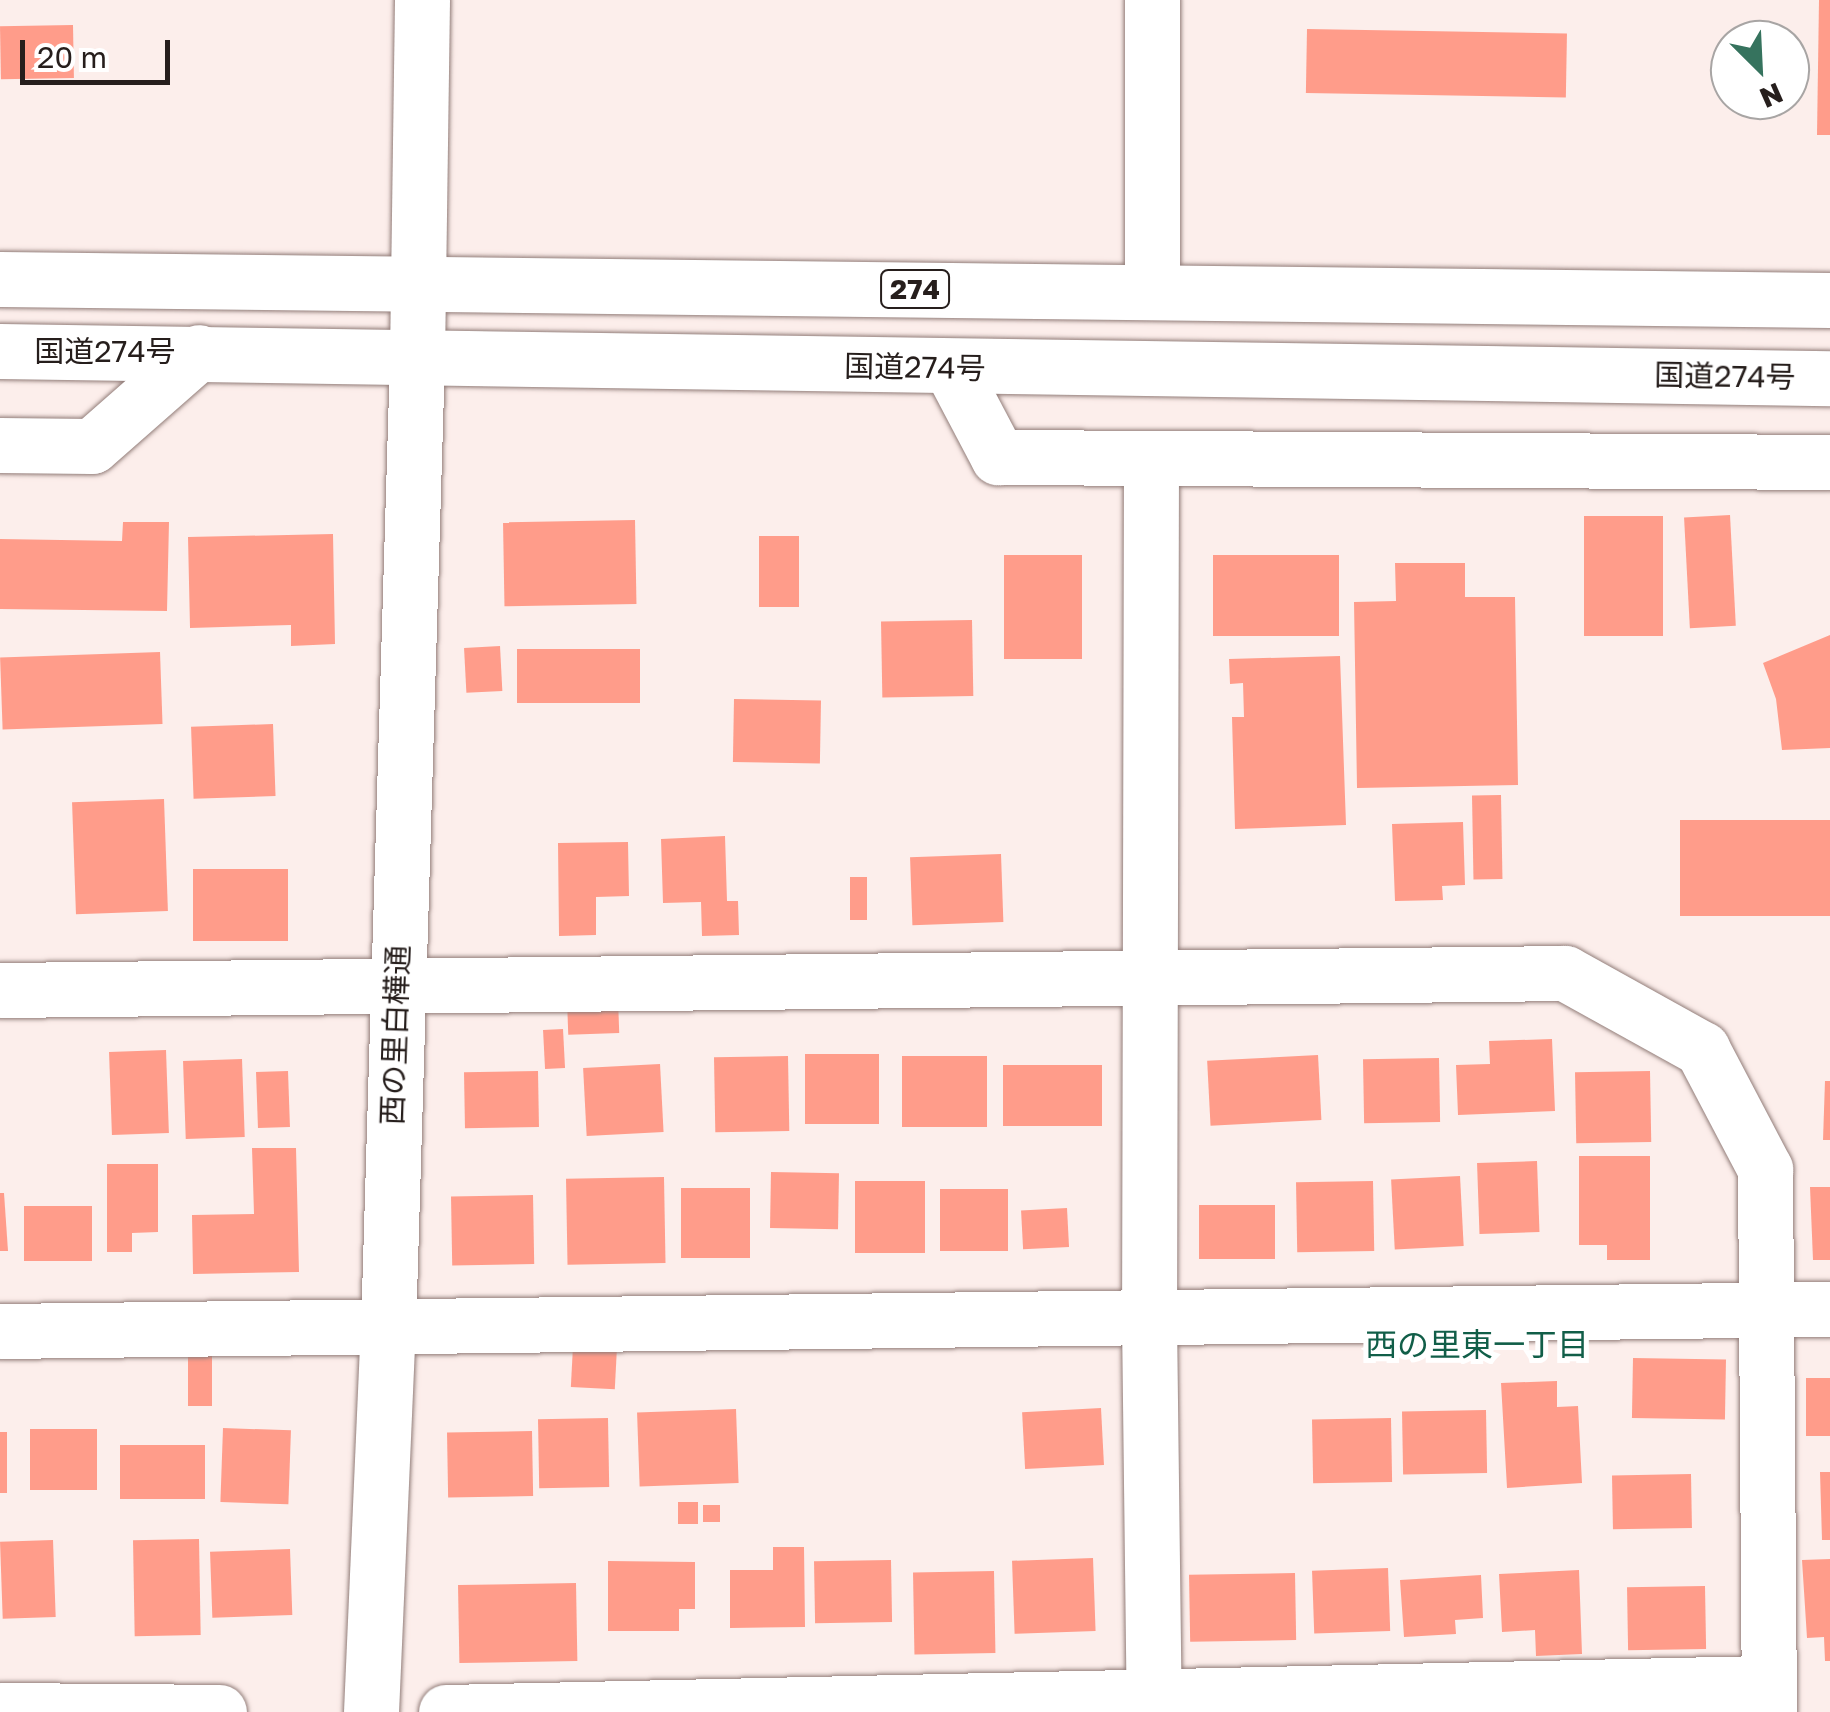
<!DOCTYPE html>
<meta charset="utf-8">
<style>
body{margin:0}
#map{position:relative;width:1830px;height:1712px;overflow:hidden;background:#fceeeb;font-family:"Golos Text","Noto Sans JP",sans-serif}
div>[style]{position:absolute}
.building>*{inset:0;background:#ff9c8a;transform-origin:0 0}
.roads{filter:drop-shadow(0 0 2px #927d79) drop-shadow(0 0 2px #927d79)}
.minor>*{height:55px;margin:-27.5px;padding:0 27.5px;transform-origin:27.5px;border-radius:27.5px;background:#fff}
.highway>*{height:55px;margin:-27.5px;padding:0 27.5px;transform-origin:27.5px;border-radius:27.5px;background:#fff}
span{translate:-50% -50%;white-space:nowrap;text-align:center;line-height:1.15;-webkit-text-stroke:10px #fff;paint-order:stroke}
.shield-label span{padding:2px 8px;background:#fff;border:2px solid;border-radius:8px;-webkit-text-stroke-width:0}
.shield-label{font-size:28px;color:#261e1c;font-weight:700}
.street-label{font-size:30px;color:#261e1c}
.neighbourhood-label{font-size:32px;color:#115e48}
.north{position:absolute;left:1710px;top:20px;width:100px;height:100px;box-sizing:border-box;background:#fff;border:2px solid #a8a5a4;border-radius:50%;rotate:156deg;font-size:28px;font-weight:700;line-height:40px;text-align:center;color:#261e1c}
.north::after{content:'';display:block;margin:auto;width:35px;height:45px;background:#36735e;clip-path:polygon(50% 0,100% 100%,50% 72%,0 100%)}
.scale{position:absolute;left:20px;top:40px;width:150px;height:45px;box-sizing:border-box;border:5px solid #261e1c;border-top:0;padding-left:12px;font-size:30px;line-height:35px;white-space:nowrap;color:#261e1c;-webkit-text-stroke:8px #fff;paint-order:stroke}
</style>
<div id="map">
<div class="building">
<div style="clip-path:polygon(1819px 0,1830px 0,1830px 135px,1817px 135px)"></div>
<div style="left:73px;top:25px;width:53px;height:73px;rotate:89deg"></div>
<div style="left:1307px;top:29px;width:260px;height:64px;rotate:1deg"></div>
<div style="left:1730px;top:515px;width:111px;height:46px;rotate:87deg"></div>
<div style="left:1584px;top:516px;width:79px;height:120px"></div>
<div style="left:635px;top:520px;width:84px;height:132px;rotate:89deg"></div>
<div style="clip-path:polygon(123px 522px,169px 522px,167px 611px,0 609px,0 539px,122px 541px)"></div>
<div style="clip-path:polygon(333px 534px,335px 644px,291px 646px,291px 625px,190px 628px,188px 537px)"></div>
<div style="left:799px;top:536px;width:71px;height:40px;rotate:90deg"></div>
<div style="left:1004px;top:555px;width:78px;height:104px"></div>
<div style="left:1339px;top:555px;width:81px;height:126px;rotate:90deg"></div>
<div style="clip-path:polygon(1395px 563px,1465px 563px,1465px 597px,1515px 597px,1518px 785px,1357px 788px,1354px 602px,1396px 601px)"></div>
<div style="left:972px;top:620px;width:76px;height:91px;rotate:89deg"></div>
<div style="clip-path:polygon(1830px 635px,1830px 748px,1782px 750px,1776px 699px,1763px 663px)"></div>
<div style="left:500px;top:646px;width:45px;height:36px;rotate:87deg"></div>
<div style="left:517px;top:649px;width:123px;height:54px"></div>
<div style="left:160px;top:652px;width:72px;height:160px;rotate:88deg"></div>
<div style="clip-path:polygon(1340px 656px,1346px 825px,1235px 829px,1232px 717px,1244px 717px,1243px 683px,1230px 684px,1229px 659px)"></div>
<div style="left:734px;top:699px;width:87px;height:63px;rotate:1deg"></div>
<div style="left:273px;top:724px;width:72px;height:82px;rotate:88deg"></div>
<div style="left:1501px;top:795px;width:84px;height:29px;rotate:89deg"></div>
<div style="left:164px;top:799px;width:112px;height:92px;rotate:88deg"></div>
<div style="left:1680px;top:820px;width:150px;height:96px"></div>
<div style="clip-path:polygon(1463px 822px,1465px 885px,1442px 886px,1443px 900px,1395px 901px,1392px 824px)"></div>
<div style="clip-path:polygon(725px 836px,727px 901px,738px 901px,739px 935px,702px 936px,701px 902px,663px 903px,661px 839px)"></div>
<div style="clip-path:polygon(628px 842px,629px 896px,596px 897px,596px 935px,559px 936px,558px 843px)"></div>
<div style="left:1001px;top:854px;width:68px;height:91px;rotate:88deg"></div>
<div style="left:288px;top:869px;width:72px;height:95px;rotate:90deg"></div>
<div style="left:850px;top:877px;width:17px;height:43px"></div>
<div style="left:618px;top:998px;width:35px;height:51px;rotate:88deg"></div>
<div style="left:563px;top:1029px;width:39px;height:20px;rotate:87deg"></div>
<div style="clip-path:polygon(1552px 1039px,1555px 1111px,1458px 1115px,1456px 1065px,1490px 1064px,1489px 1041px)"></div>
<div style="left:166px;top:1050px;width:83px;height:57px;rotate:88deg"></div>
<div style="left:805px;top:1054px;width:74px;height:70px"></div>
<div style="left:1318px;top:1055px;width:65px;height:111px;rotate:87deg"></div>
<div style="left:788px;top:1056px;width:75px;height:74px;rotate:89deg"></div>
<div style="left:902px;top:1056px;width:85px;height:71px"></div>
<div style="left:1439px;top:1058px;width:64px;height:76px;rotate:89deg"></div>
<div style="left:242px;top:1059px;width:78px;height:59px;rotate:88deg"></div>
<div style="left:660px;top:1064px;width:68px;height:77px;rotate:87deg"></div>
<div style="left:1003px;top:1065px;width:99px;height:61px"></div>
<div style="left:288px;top:1071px;width:56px;height:32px;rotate:88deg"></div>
<div style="left:538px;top:1071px;width:56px;height:74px;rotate:89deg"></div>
<div style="left:1650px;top:1071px;width:71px;height:75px;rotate:89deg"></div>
<div style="clip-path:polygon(1825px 1081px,1830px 1081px,1830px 1140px,1823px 1140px)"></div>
<div style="clip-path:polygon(252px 1148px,296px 1148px,299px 1272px,193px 1274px,192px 1215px,254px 1214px)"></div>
<div style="clip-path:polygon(1579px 1156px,1650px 1156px,1650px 1260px,1607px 1260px,1607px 1245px,1579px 1245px)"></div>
<div style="left:1537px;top:1161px;width:71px;height:60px;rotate:88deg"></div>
<div style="clip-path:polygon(107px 1164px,158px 1164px,158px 1232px,132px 1233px,132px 1252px,107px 1252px)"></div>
<div style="left:771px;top:1172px;width:68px;height:56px;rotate:1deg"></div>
<div style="left:1460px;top:1176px;width:70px;height:69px;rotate:87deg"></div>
<div style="left:664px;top:1177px;width:86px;height:98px;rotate:89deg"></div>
<div style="left:855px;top:1181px;width:70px;height:72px"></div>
<div style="left:1373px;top:1181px;width:70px;height:77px;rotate:89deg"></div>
<div style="clip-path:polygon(1810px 1187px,1830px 1187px,1830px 1260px,1813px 1260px)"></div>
<div style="left:681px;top:1188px;width:69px;height:70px"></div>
<div style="left:940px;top:1189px;width:68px;height:62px"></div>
<div style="clip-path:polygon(0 1193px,4px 1193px,8px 1251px,0 1251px)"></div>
<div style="left:533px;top:1195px;width:69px;height:82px;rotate:89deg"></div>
<div style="left:1199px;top:1205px;width:76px;height:54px"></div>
<div style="left:24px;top:1206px;width:68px;height:55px"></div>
<div style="left:1067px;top:1208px;width:39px;height:46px;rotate:87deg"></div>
<div style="left:573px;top:1346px;width:44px;height:41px;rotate:3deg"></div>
<div style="left:188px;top:1351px;width:24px;height:55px"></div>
<div style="left:1633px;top:1358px;width:93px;height:60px;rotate:1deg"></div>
<div style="left:1830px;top:1378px;width:58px;height:24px;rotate:90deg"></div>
<div style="clip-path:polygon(1557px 1381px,1557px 1407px,1578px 1406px,1582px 1483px,1507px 1488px,1501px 1383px)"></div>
<div style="left:1101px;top:1408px;width:57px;height:79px;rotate:87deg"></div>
<div style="left:736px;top:1409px;width:74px;height:99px;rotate:88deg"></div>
<div style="left:1486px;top:1410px;width:63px;height:84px;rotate:89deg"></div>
<div style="left:608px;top:1418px;width:69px;height:70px;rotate:89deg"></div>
<div style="left:1391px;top:1418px;width:64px;height:79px;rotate:89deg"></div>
<div style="left:223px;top:1428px;width:68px;height:74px;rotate:2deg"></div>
<div style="left:97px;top:1429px;width:61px;height:67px;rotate:90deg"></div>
<div style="left:532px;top:1431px;width:65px;height:85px;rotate:89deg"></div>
<div style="left:0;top:1432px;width:7px;height:61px"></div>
<div style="left:120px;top:1445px;width:85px;height:54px"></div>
<div style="clip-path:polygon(1820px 1472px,1830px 1472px,1830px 1540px,1822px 1540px)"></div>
<div style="left:1691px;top:1474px;width:54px;height:79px;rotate:89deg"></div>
<div style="left:678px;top:1502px;width:20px;height:22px"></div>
<div style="left:703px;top:1505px;width:17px;height:17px"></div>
<div style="left:199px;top:1539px;width:96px;height:66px;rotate:89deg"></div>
<div style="left:53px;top:1540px;width:77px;height:53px;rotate:88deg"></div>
<div style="clip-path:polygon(773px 1547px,804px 1547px,805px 1627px,730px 1628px,730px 1570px,773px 1570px)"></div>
<div style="left:290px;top:1549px;width:66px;height:80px;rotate:88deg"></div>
<div style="left:1093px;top:1558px;width:73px;height:81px;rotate:88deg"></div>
<div style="clip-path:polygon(1830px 1559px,1830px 1661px,1825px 1661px,1824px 1637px,1807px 1638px,1802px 1560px)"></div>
<div style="left:891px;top:1560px;width:62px;height:77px;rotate:89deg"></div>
<div style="clip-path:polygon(608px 1561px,695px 1562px,695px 1609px,679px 1609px,679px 1631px,608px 1631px)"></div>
<div style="left:1388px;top:1568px;width:63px;height:76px;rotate:88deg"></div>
<div style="clip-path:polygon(1579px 1570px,1582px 1654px,1536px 1656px,1535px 1630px,1502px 1632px,1499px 1574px)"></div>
<div style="left:994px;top:1571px;width:82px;height:81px;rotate:89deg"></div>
<div style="left:1295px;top:1573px;width:67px;height:106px;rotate:89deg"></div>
<div style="clip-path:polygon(1481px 1575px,1483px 1618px,1455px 1620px,1456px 1634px,1404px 1637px,1400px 1580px)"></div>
<div style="left:576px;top:1583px;width:78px;height:118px;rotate:89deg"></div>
<div style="left:1705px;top:1586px;width:63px;height:78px;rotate:89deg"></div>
</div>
<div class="roads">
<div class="minor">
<div style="left:1152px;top:0;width:292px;rotate:90deg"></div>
<div style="left:951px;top:368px;width:101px;rotate:62.2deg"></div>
<div style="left:998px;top:457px;width:832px;rotate:0.34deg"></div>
<div style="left:0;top:445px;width:92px;rotate:0.6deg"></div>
<div style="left:92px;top:446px;width:142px;rotate:-41.3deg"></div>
<div style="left:1151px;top:459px;width:860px;rotate:90.13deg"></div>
<div style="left:1149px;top:1319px;width:393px;rotate:89.3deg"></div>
<div style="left:0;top:990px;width:1565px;rotate:-0.62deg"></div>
<div style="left:1565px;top:973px;width:157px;rotate:29deg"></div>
<div style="left:1702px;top:1049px;width:136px;rotate:62.3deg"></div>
<div style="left:1765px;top:1169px;width:543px;rotate:89.58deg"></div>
<div style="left:0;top:1331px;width:1830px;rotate:-0.69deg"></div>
<div style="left:0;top:1710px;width:219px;rotate:0.5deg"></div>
<div style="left:371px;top:1712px;width:383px;rotate:-87.5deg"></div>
<div style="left:388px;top:1329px;width:971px;rotate:-88.29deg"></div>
<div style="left:417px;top:358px;width:358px;rotate:-89.2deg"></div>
<div style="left:446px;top:1712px;width:1323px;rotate:-1.26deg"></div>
</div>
<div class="highway">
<div style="left:0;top:279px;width:1830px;rotate:0.66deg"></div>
<div style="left:0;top:351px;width:1830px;rotate:0.85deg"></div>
</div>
</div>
<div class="shield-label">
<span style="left:915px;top:289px">274</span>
</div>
<div class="street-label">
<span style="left:105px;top:351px">国道274号</span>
<span style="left:915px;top:367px;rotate:1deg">国道274号</span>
<span style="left:1725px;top:376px;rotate:1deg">国道274号</span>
<span style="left:395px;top:1035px;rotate:-88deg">西の里白樺通</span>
</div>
<div class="neighbourhood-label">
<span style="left:1477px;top:1344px">西の里東一丁目</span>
</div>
<div class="north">N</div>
<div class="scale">20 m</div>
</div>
